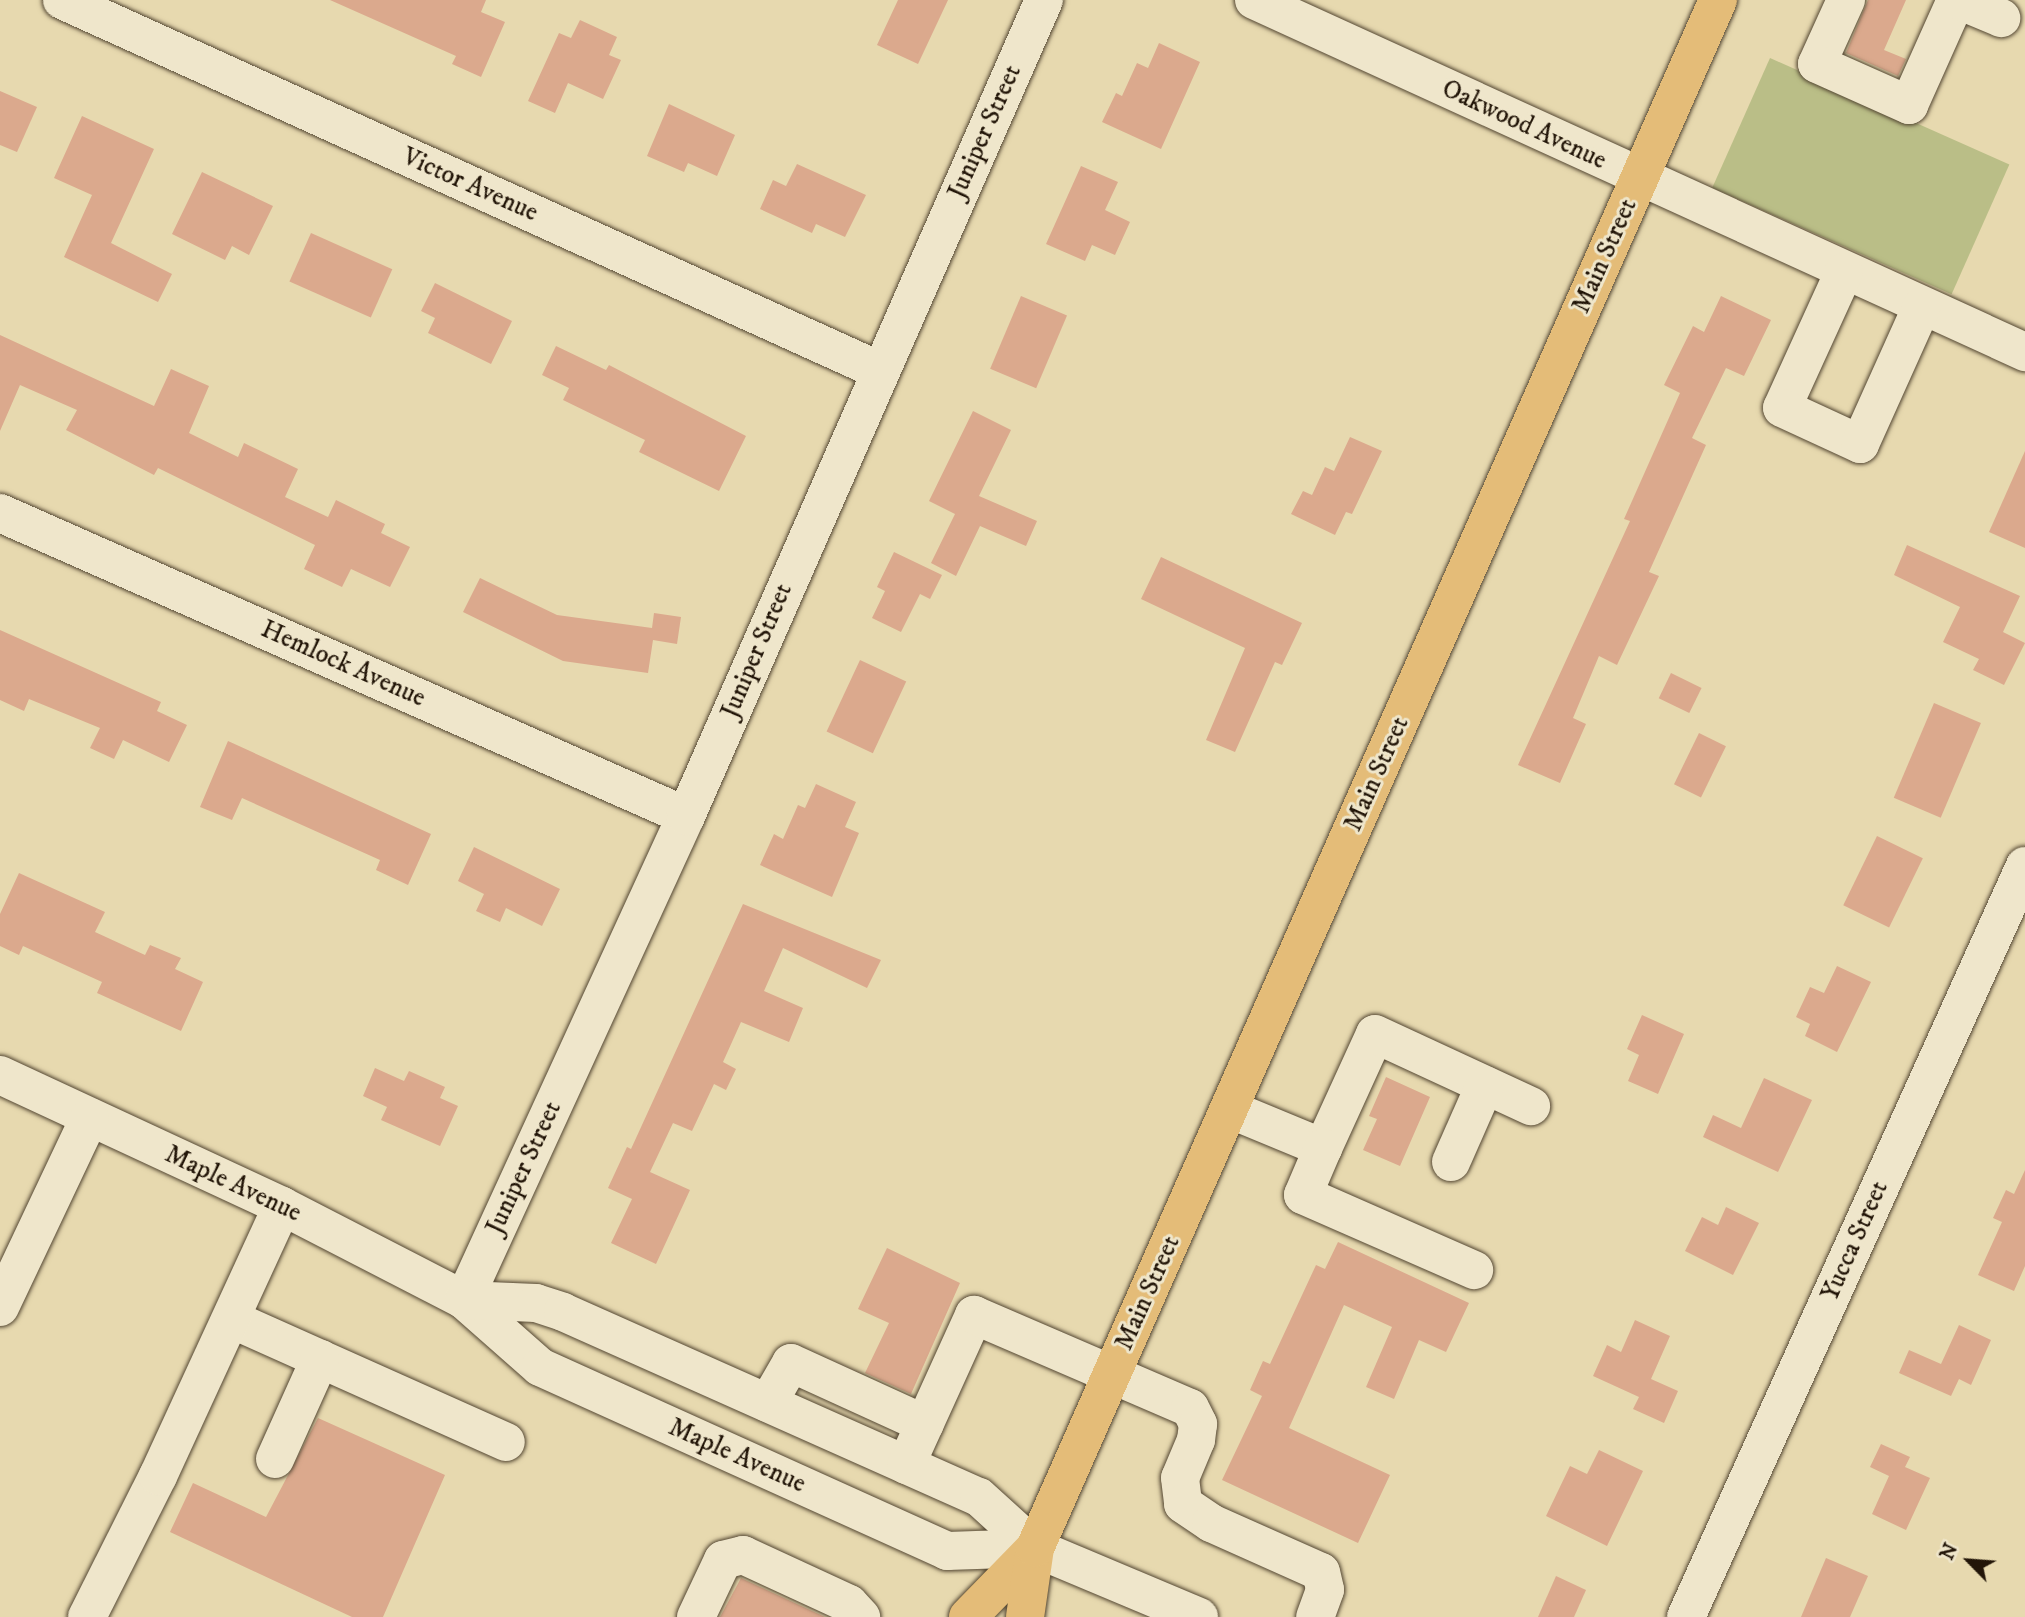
<!DOCTYPE html>
<style>
body{margin:0}
#map{position:relative;width:2025px;height:1617px;overflow:hidden;background:#e7d9af;font-family:"IM FELL DW Pica",serif}
div>[style]{position:absolute}
.green>*{inset:0;background:#babe87;transform-origin:0 0}
.building>*{inset:0;background:#dba98d;transform-origin:0 0}
.roads{filter:drop-shadow(0 0 2px #534632) drop-shadow(0 0 2px #534632)}
.minor>*{height:38px;margin:-19px;padding:0 19px;transform-origin:19px;border-radius:19px;background:#efe6cb}
.major>*{height:38px;margin:-19px;padding:0 19px;transform-origin:19px;border-radius:19px;background:#e4bc78}
span{translate:-50% -50%;white-space:nowrap;text-align:center;line-height:1.15;-webkit-text-stroke:6px #efe6cb;paint-order:stroke}
.street-label{font-size:26px;color:#221508}
.north{position:absolute;left:1934px;top:1526px;width:70px;height:70px;-webkit-text-stroke:5px #efe6cb;paint-order:stroke;rotate:295deg;font-size:19px;font-weight:700;line-height:28px;text-align:center;color:#221508}
.north::after{content:'';display:block;margin:auto;width:24px;height:32px;background:#221508;clip-path:polygon(50% 0,100% 100%,50% 72%,0 100%)}
</style>
<div id="map">
<div class="green">
<div style="left:1770px;top:58px;width:262px;height:142px;rotate:24deg"></div>
</div>
<div class="building">
<div style="clip-path:polygon(330px 0,486px 0,481px 12px,505px 22px,481px 77px,452px 64px,456px 56px)"></div>
<div style="clip-path:polygon(898px 0,948px 0,918px 64px,877px 45px)"></div>
<div style="clip-path:polygon(1868px 0,1906px 0,1884px 50px,1906px 59px,1898px 76px,1846px 53px)"></div>
<div style="clip-path:polygon(580px 20px,617px 37px,609px 55px,621px 60px,603px 99px,568px 83px,555px 113px,528px 101px,559px 33px,571px 38px)"></div>
<div style="clip-path:polygon(1159px 43px,1200px 62px,1161px 149px,1102px 122px,1116px 93px,1122px 96px,1137px 63px,1148px 68px)"></div>
<div style="clip-path:polygon(0 91px,37px 107px,17px 152px,0 145px)"></div>
<div style="clip-path:polygon(669px 104px,735px 135px,717px 176px,688px 163px,684px 172px,647px 156px)"></div>
<div style="clip-path:polygon(82px 116px,154px 149px,111px 243px,172px 274px,158px 302px,64px 257px,92px 195px,54px 178px)"></div>
<div style="clip-path:polygon(797px 164px,866px 195px,845px 237px,816px 224px,812px 233px,760px 209px,773px 180px,786px 186px)"></div>
<div style="clip-path:polygon(1081px 166px,1118px 182px,1105px 210px,1130px 222px,1115px 255px,1092px 245px,1085px 261px,1046px 244px)"></div>
<div style="clip-path:polygon(202px 172px,273px 206px,249px 255px,232px 246px,225px 260px,172px 234px)"></div>
<div style="left:311px;top:233px;width:89px;height:53px;rotate:24deg"></div>
<div style="clip-path:polygon(435px 283px,512px 321px,491px 364px,428px 333px,435px 318px,421px 311px)"></div>
<div style="left:1021px;top:296px;width:50px;height:79px;rotate:23deg"></div>
<div style="clip-path:polygon(1721px 296px,1771px 320px,1744px 376px,1726px 368px,1692px 438px,1706px 445px,1649px 572px,1659px 576px,1617px 665px,1599px 656px,1573px 718px,1586px 724px,1560px 783px,1518px 765px,1630px 521px,1624px 519px,1680px 393px,1664px 385px,1693px 326px,1704px 332px)"></div>
<div style="clip-path:polygon(0 335px,154px 406px,171px 369px,209px 386px,189px 433px,238px 457px,244px 443px,298px 469px,285px 497px,328px 517px,336px 500px,385px 524px,381px 533px,410px 547px,390px 587px,351px 569px,342px 587px,304px 569px,315px 545px,158px 468px,154px 475px,66px 430px,77px 410px,20px 385px,0 431px)"></div>
<div style="clip-path:polygon(556px 346px,606px 370px,609px 365px,746px 436px,719px 491px,639px 452px,645px 440px,563px 400px,569px 388px,542px 375px)"></div>
<div style="clip-path:polygon(973px 411px,1011px 430px,979px 496px,1037px 521px,1026px 546px,980px 526px,956px 576px,931px 563px,955px 514px,929px 501px)"></div>
<div style="clip-path:polygon(1350px 437px,1382px 451px,1352px 514px,1346px 512px,1335px 535px,1291px 514px,1303px 491px,1312px 495px,1325px 467px,1334px 471px)"></div>
<div style="clip-path:polygon(2025px 451px,2025px 548px,1989px 532px)"></div>
<div style="clip-path:polygon(1907px 545px,2020px 596px,2003px 632px,2025px 643px,2004px 685px,1973px 670px,1979px 659px,1943px 642px,1960px 607px,1894px 575px)"></div>
<div style="clip-path:polygon(894px 552px,942px 575px,930px 599px,920px 594px,901px 632px,872px 618px,885px 591px,877px 587px)"></div>
<div style="clip-path:polygon(1161px 557px,1302px 623px,1282px 665px,1275px 662px,1235px 752px,1206px 740px,1245px 648px,1141px 599px)"></div>
<div style="clip-path:polygon(480px 578px,557px 615px,652px 628px,654px 613px,681px 617px,677px 644px,653px 640px,648px 673px,563px 661px,463px 612px)"></div>
<div style="clip-path:polygon(0 630px,161px 702px,157px 711px,187px 725px,169px 762px,123px 740px,114px 759px,90px 748px,100px 728px,29px 699px,24px 711px,0 700px)"></div>
<div style="left:860px;top:660px;width:51px;height:79px;rotate:25deg"></div>
<div style="left:1671px;top:673px;width:34px;height:28px;rotate:26deg"></div>
<div style="left:1934px;top:703px;width:51px;height:103px;rotate:23deg"></div>
<div style="left:1699px;top:733px;width:30px;height:57px;rotate:26deg"></div>
<div style="clip-path:polygon(228px 741px,431px 834px,408px 885px,376px 870px,380px 860px,242px 798px,232px 820px,200px 807px)"></div>
<div style="clip-path:polygon(816px 784px,856px 802px,845px 827px,859px 833px,832px 897px,760px 865px,774px 834px,783px 839px,798px 805px,805px 808px)"></div>
<div style="left:1877px;top:836px;width:51px;height:77px;rotate:26deg"></div>
<div style="clip-path:polygon(474px 847px,560px 889px,542px 926px,506px 908px,500px 922px,476px 911px,484px 894px,458px 881px)"></div>
<div style="clip-path:polygon(19px 873px,105px 912px,95px 932px,145px 955px,150px 945px,181px 958px,175px 969px,203px 982px,181px 1031px,97px 993px,102px 982px,23px 946px,19px 955px,0 946px,0 914px)"></div>
<div style="clip-path:polygon(743px 904px,881px 960px,867px 988px,783px 948px,764px 991px,803px 1008px,789px 1042px,741px 1022px,723px 1062px,736px 1069px,726px 1090px,714px 1084px,692px 1131px,673px 1123px,650px 1172px,690px 1190px,656px 1264px,611px 1243px,632px 1199px,608px 1188px,627px 1147px,631px 1149px)"></div>
<div style="clip-path:polygon(1837px 966px,1871px 982px,1837px 1052px,1805px 1036px,1810px 1024px,1796px 1017px,1810px 987px,1824px 993px)"></div>
<div style="clip-path:polygon(1642px 1015px,1684px 1034px,1658px 1094px,1628px 1081px,1639px 1055px,1627px 1049px)"></div>
<div style="clip-path:polygon(375px 1068px,404px 1081px,409px 1071px,445px 1087px,440px 1098px,458px 1106px,440px 1146px,381px 1120px,387px 1107px,363px 1096px)"></div>
<div style="clip-path:polygon(1386px 1077px,1430px 1097px,1400px 1166px,1363px 1150px,1377px 1119px,1369px 1116px)"></div>
<div style="clip-path:polygon(1764px 1078px,1812px 1100px,1778px 1172px,1703px 1137px,1713px 1115px,1741px 1128px)"></div>
<div style="clip-path:polygon(2025px 1170px,2025px 1266px,2014px 1291px,1978px 1275px,2002px 1222px,1993px 1218px,2006px 1190px,2014px 1194px)"></div>
<div style="clip-path:polygon(1726px 1207px,1759px 1223px,1733px 1275px,1685px 1251px,1702px 1217px,1718px 1225px)"></div>
<div style="clip-path:polygon(1338px 1242px,1469px 1303px,1446px 1352px,1419px 1340px,1394px 1399px,1366px 1387px,1392px 1327px,1344px 1305px,1289px 1428px,1390px 1475px,1358px 1543px,1222px 1480px,1262px 1396px,1250px 1390px,1263px 1361px,1270px 1364px,1316px 1265px,1325px 1269px)"></div>
<div style="clip-path:polygon(887px 1248px,960px 1283px,911px 1394px,865px 1373px,889px 1323px,858px 1309px)"></div>
<div style="clip-path:polygon(1635px 1320px,1670px 1336px,1651px 1379px,1678px 1391px,1664px 1423px,1633px 1409px,1639px 1397px,1593px 1376px,1607px 1345px,1621px 1352px)"></div>
<div style="clip-path:polygon(1959px 1325px,1991px 1340px,1971px 1385px,1959px 1379px,1951px 1396px,1899px 1373px,1909px 1350px,1941px 1364px)"></div>
<div style="clip-path:polygon(318px 1418px,445px 1475px,383px 1617px,352px 1617px,170px 1532px,193px 1483px,266px 1517px)"></div>
<div style="clip-path:polygon(1881px 1444px,1910px 1457px,1905px 1467px,1930px 1478px,1906px 1530px,1872px 1514px,1889px 1476px,1870px 1467px)"></div>
<div style="clip-path:polygon(1599px 1450px,1643px 1471px,1607px 1546px,1546px 1516px,1570px 1466px,1587px 1474px)"></div>
<div style="clip-path:polygon(1826px 1558px,1868px 1576px,1850px 1617px,1801px 1617px)"></div>
<div style="clip-path:polygon(1556px 1576px,1586px 1590px,1574px 1617px,1538px 1617px)"></div>
<div style="clip-path:polygon(741px 1578px,825px 1617px,720px 1617px)"></div>
</div>
<div class="roads">
<div class="minor">
<div style="left:62px;top:0;width:896px;rotate:24.39deg"></div>
<div style="left:1254px;top:0;width:848px;rotate:24.54deg"></div>
<div style="left:1846px;top:0;width:70px;rotate:114.4deg"></div>
<div style="left:1817px;top:64px;width:101px;rotate:24deg"></div>
<div style="left:1909px;top:105px;width:115px;rotate:-65.9deg"></div>
<div style="left:1958px;top:0;width:47px;rotate:22.7deg"></div>
<div style="left:1844px;top:272px;width:149px;rotate:114.5deg"></div>
<div style="left:1782px;top:408px;width:86px;rotate:24.8deg"></div>
<div style="left:1860px;top:444px;width:151px;rotate:-65.8deg"></div>
<div style="left:0;top:513px;width:750px;rotate:23.83deg"></div>
<div style="left:0;top:1075px;width:311px;rotate:24.9deg"></div>
<div style="left:282px;top:1206px;width:205px;rotate:27.3deg"></div>
<div style="left:464px;top:1300px;width:101px;rotate:41.4deg"></div>
<div style="left:540px;top:1367px;width:447px;rotate:24.3deg"></div>
<div style="left:947px;top:1551px;width:88px;rotate:-2deg"></div>
<div style="left:1229px;top:1109px;width:102px;rotate:22.5deg"></div>
<div style="left:1323px;top:1148px;width:125px;rotate:-65.5deg"></div>
<div style="left:1375px;top:1034px;width:172px;rotate:24.8deg"></div>
<div style="left:1323px;top:1148px;width:51px;rotate:113.1deg"></div>
<div style="left:1303px;top:1195px;width:187px;rotate:23.7deg"></div>
<div style="left:1451px;top:1162px;width:84px;rotate:-66.2deg"></div>
<div style="left:464px;top:1300px;width:532px;rotate:-65.36deg"></div>
<div style="left:686px;top:816px;width:891px;rotate:-66.31deg"></div>
<div style="left:464px;top:1300px;width:72px;rotate:2.4deg"></div>
<div style="left:536px;top:1303px;width:28px;rotate:18deg"></div>
<div style="left:563px;top:1312px;width:455px;rotate:24deg"></div>
<div style="left:979px;top:1497px;width:76px;rotate:42.3deg"></div>
<div style="left:1035px;top:1548px;width:178px;rotate:22.8deg"></div>
<div style="left:0;top:1307px;width:210px;rotate:-64.7deg"></div>
<div style="left:231px;top:1319px;width:301px;rotate:24.1deg"></div>
<div style="left:768px;top:1403px;width:46px;rotate:-60.1deg"></div>
<div style="left:791px;top:1363px;width:147px;rotate:24.5deg"></div>
<div style="left:275px;top:1459px;width:110px;rotate:-65.8deg"></div>
<div style="left:906px;top:1465px;width:165px;rotate:-65.6deg"></div>
<div style="left:974px;top:1315px;width:235px;rotate:23.3deg"></div>
<div style="left:1190px;top:1408px;width:18px;rotate:63deg"></div>
<div style="left:1198px;top:1424px;width:16px;rotate:97deg"></div>
<div style="left:1196px;top:1440px;width:41px;rotate:112.8deg"></div>
<div style="left:1180px;top:1478px;width:26px;rotate:83deg"></div>
<div style="left:1183px;top:1504px;width:34px;rotate:34deg"></div>
<div style="left:1211px;top:1523px;width:120px;rotate:24deg"></div>
<div style="left:1321px;top:1572px;width:18px;rotate:77deg"></div>
<div style="left:1325px;top:1590px;width:29px;rotate:110deg"></div>
<div style="left:87px;top:1617px;width:158px;rotate:-63.3deg"></div>
<div style="left:158px;top:1476px;width:297px;rotate:-65.3deg"></div>
<div style="left:696px;top:1617px;width:63px;rotate:-64.7deg"></div>
<div style="left:723px;top:1560px;width:21px;rotate:-14deg"></div>
<div style="left:743px;top:1555px;width:117px;rotate:24.8deg"></div>
<div style="left:849px;top:1604px;width:18px;rotate:47deg"></div>
<div style="left:1686px;top:1617px;width:824px;rotate:-65.71deg"></div>
</div>
<div class="major">
<div style="left:968px;top:1617px;width:96px;rotate:-45.8deg"></div>
<div style="left:1025px;top:1617px;width:70px;rotate:-81.8deg"></div>
<div style="left:1035px;top:1548px;width:1692px;rotate:-66.19deg"></div>
</div>
</div>
<div class="street-label">
<span style="left:1524px;top:125px;rotate:25deg">Oakwood Avenue</span>
<span style="left:985px;top:132px;rotate:-66deg">Juniper Street</span>
<span style="left:470px;top:185px;rotate:24deg">Victor Avenue</span>
<span style="left:1605px;top:256px;rotate:-66deg">Main Street</span>
<span style="left:757px;top:651px;rotate:-67deg">Juniper Street</span>
<span style="left:343px;top:664px;rotate:24deg">Hemlock Avenue</span>
<span style="left:1377px;top:774px;rotate:-66deg">Main Street</span>
<span style="left:524px;top:1168px;rotate:-65deg">Juniper Street</span>
<span style="left:233px;top:1184px;rotate:25deg">Maple Avenue</span>
<span style="left:1855px;top:1241px;rotate:-66deg">Yucca Street</span>
<span style="left:1148px;top:1293px;rotate:-66deg">Main Street</span>
<span style="left:737px;top:1456px;rotate:24deg">Maple Avenue</span>
</div>
<div class="north">N</div>
</div>
